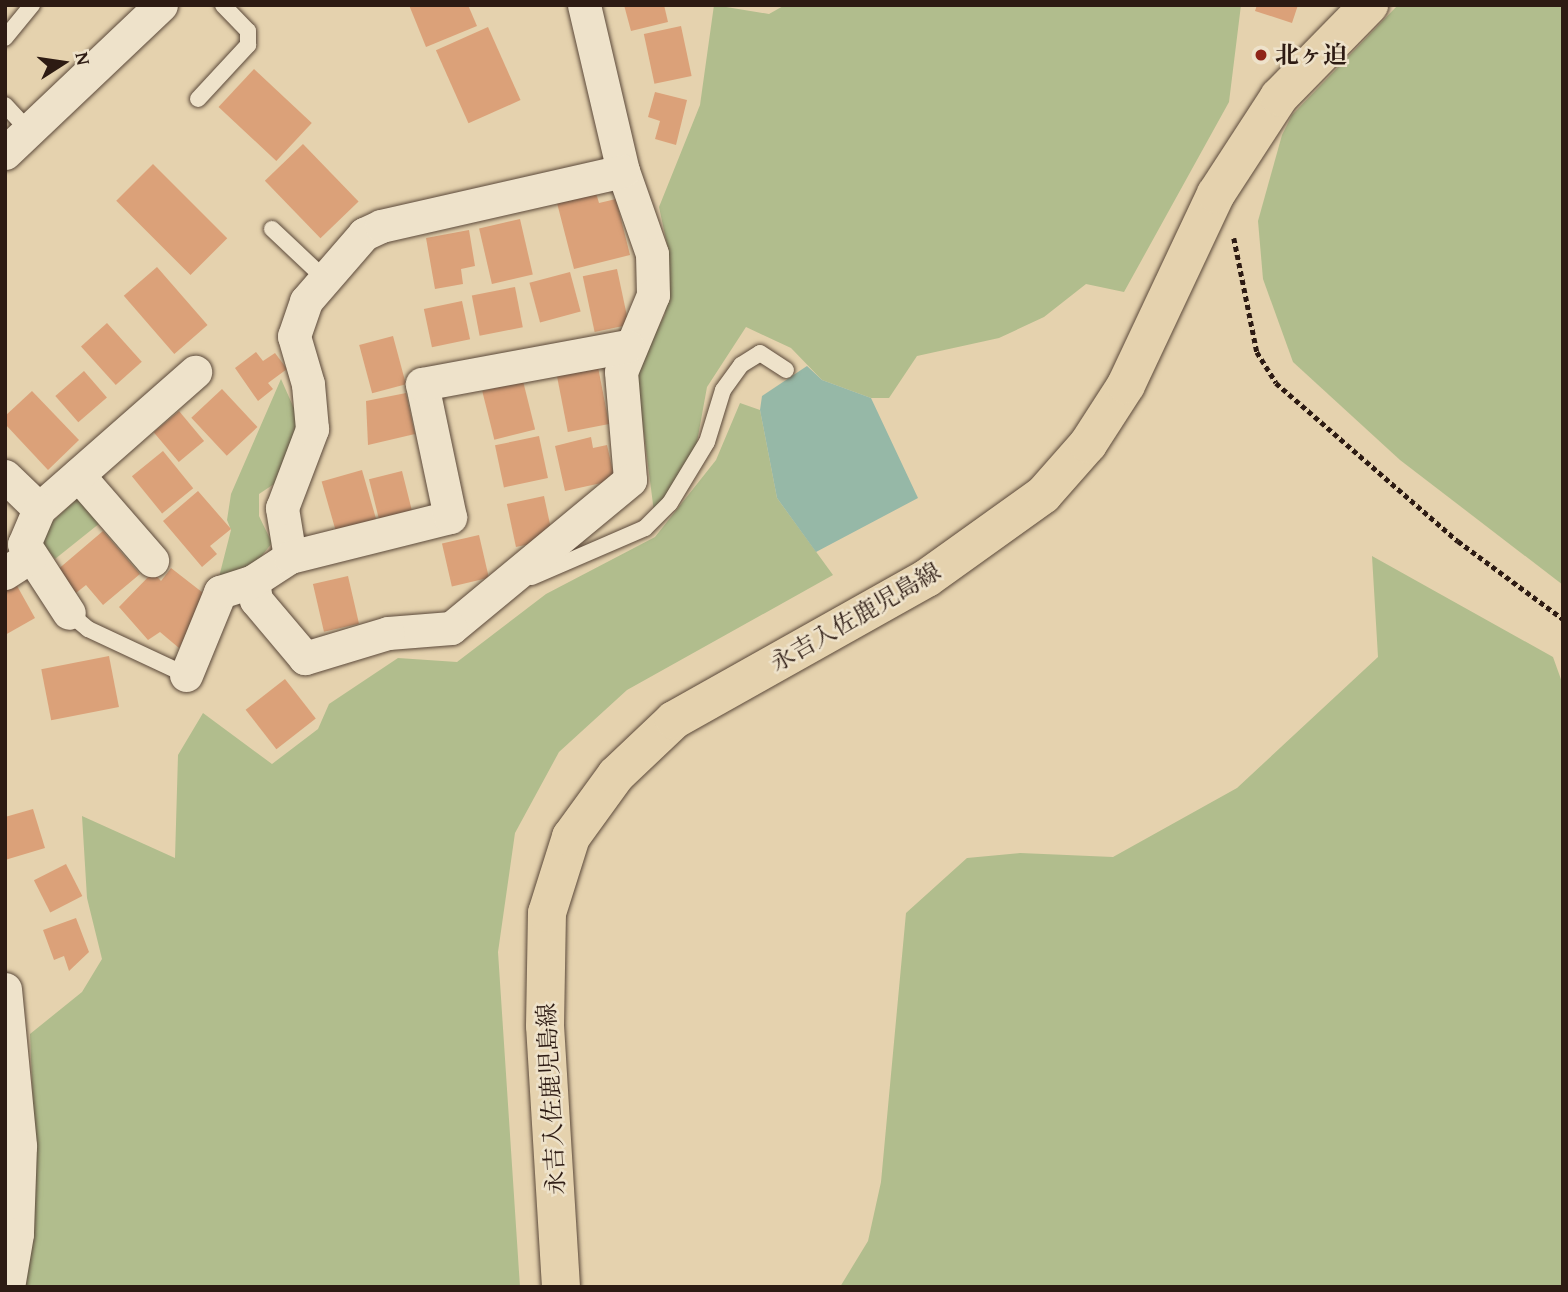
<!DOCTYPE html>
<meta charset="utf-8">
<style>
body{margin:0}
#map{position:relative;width:1568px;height:1292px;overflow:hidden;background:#e5d2ae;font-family:"Gentium Book Plus","Noto Serif JP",serif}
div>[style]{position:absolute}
.green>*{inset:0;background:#b1bd8d}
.water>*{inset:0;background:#96b8a7}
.building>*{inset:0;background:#dba179;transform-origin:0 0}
.path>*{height:4.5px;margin-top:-2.25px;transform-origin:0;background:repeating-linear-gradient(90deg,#2d1b13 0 5px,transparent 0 8.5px)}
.roads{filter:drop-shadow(0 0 2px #5b493a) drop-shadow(0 0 2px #5b493a)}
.lane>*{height:16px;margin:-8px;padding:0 8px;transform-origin:8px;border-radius:8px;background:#eee2ca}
.street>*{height:33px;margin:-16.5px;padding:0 16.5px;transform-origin:16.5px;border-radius:16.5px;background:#eee2ca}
.primary>*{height:38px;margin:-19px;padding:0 19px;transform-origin:19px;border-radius:19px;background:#e5d2ae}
.dots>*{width:19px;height:19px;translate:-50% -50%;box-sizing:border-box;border:4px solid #eee2ca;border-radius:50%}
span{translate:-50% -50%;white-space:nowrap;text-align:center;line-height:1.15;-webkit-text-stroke:5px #eee2ca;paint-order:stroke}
.poi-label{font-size:24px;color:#2d1b13;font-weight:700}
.left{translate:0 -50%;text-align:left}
.street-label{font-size:24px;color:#2d1b13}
.frame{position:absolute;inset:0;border:7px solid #2d1b13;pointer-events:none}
.north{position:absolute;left:28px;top:28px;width:70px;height:70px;-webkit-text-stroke:5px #eee2ca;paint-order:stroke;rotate:78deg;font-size:19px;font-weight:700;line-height:28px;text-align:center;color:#2d1b13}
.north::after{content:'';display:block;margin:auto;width:24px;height:32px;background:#2d1b13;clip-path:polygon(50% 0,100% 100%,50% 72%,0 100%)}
</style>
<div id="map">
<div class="green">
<div style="clip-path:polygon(714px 5px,769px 14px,785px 5px,1241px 5px,1229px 102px,1124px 292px,1086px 284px,1044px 317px,999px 338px,917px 356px,889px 398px,871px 398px,822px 380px,791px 348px,746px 327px,707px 387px,695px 453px,654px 512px,636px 371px,665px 314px,668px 249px,659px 207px,700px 105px)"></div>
<div style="clip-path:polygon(1398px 5px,1563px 5px,1563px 585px,1400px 460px,1293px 362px,1263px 279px,1258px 221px,1282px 135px,1292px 115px)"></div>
<div style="clip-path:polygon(281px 379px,300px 422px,274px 484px,259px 494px,259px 516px,272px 543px,256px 563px,219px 577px,231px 530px,227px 520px,231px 494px)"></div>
<div style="clip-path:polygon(740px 403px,760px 410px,777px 498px,833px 575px,627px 690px,559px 752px,515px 833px,498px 952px,520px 1287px,26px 1287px,36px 1179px,30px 1034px,82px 992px,102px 959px,87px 898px,82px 816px,175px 858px,178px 755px,203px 713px,272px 764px,318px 729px,329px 704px,398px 658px,457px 662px,546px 594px,655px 537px,716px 460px)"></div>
<div style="clip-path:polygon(80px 496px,100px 523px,55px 559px,37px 536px)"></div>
<div style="clip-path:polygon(1372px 556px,1553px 657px,1563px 685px,1563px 1287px,840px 1287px,868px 1241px,881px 1182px,906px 913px,967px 858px,1020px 853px,1113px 857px,1237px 788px,1378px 657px)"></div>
</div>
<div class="water">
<div style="clip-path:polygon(807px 366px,822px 380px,871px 398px,918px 498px,816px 552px,777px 498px,760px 410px,762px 396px)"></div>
</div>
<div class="building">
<div style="clip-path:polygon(409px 5px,468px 5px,477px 26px,426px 47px)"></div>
<div style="clip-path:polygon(624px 5px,664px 5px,668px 22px,631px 31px)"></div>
<div style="clip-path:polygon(1257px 5px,1298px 5px,1292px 23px,1255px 11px)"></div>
<div style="left:681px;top:26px;width:51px;height:38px;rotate:78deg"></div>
<div style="left:488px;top:27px;width:80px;height:57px;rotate:66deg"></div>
<div style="left:254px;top:69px;width:79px;height:52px;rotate:43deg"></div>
<div style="clip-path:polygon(655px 92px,687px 100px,676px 145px,655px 139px,660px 121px,648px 117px)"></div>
<div style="left:303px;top:144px;width:80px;height:53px;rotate:46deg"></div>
<div style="left:153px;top:164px;width:105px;height:52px;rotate:45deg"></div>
<div style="clip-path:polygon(596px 193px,599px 203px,616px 199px,630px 255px,574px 269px,557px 203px)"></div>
<div style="left:520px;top:219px;width:57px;height:42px;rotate:77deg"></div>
<div style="clip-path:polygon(469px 230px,475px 266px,461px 269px,463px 284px,435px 289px,426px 238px)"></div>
<div style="left:157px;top:267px;width:77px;height:44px;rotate:49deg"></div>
<div style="left:617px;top:269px;width:57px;height:35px;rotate:78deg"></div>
<div style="left:570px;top:272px;width:41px;height:42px;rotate:75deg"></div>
<div style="left:515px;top:287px;width:41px;height:44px;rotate:79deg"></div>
<div style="left:462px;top:301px;width:39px;height:39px;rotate:78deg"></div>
<div style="left:107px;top:323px;width:52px;height:35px;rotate:48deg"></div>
<div style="left:393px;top:336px;width:50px;height:35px;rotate:75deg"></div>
<div style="clip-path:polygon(256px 352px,263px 361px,275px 353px,287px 369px,268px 383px,273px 389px,258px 401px,235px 368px)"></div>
<div style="left:598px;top:367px;width:58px;height:42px;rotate:79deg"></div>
<div style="left:84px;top:371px;width:35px;height:38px;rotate:49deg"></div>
<div style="left:523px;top:381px;width:50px;height:42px;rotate:76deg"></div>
<div style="left:222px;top:389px;width:52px;height:42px;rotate:47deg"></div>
<div style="clip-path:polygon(32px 391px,79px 440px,48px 470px,5px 424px,5px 416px)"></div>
<div style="clip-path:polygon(406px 393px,415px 434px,368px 445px,366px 401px)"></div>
<div style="left:179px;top:411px;width:39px;height:33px;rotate:50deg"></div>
<div style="left:539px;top:436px;width:43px;height:45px;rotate:78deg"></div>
<div style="clip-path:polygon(591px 437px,593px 448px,607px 445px,615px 480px,565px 491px,555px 446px)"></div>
<div style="left:163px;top:451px;width:48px;height:40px;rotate:51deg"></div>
<div style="left:362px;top:470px;width:55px;height:42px;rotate:74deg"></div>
<div style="left:402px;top:471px;width:44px;height:34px;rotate:76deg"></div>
<div style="clip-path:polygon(198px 491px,231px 529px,210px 546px,217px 554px,202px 567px,163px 521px)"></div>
<div style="left:544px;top:496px;width:44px;height:38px;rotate:78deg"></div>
<div style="clip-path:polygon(103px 531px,140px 574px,103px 605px,86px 585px,76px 593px,56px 571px)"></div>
<div style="left:479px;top:535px;width:44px;height:38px;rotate:77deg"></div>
<div style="clip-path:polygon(171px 568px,207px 596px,179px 648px,160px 632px,148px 640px,119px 607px,153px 572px,161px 581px)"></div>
<div style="left:348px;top:576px;width:49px;height:36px;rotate:77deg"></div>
<div style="clip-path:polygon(16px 584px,35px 618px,5px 635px,5px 590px)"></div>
<div style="left:109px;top:656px;width:52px;height:69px;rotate:79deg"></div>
<div style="left:285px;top:679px;width:50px;height:50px;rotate:52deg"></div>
<div style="clip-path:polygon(33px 809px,45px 848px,5px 860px,5px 817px)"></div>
<div style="left:66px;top:864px;width:36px;height:36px;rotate:63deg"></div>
<div style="clip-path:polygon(76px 918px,89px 952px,69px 971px,64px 956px,54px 960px,43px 930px)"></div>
</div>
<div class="path">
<div style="left:1234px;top:238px;width:116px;rotate:78.6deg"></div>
<div style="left:1257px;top:352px;width:36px;rotate:58deg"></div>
<div style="left:1276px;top:383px;width:241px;rotate:41deg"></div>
<div style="left:1458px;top:541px;width:131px;rotate:36.6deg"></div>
</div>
<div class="roads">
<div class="lane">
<div style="left:5px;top:38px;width:43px;rotate:-50.7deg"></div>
<div style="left:198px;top:99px;width:74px;rotate:-47.2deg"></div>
<div style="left:248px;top:45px;width:14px;rotate:-90deg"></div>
<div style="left:248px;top:31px;width:36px;rotate:-134deg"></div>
<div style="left:5px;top:105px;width:35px;rotate:47deg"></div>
<div style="left:272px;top:229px;width:73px;rotate:43.3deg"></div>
<div style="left:532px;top:577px;width:123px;rotate:-23.4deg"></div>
<div style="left:645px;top:528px;width:35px;rotate:-45deg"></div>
<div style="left:670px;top:503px;width:71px;rotate:-58.8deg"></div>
<div style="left:707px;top:442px;width:54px;rotate:-72.9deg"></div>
<div style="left:723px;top:390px;width:31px;rotate:-54deg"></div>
<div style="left:741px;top:365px;width:22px;rotate:-32deg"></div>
<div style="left:760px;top:353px;width:31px;rotate:33deg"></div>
<div style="left:69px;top:613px;width:25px;rotate:40deg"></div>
<div style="left:88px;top:629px;width:108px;rotate:25.1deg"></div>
</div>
<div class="street">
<div style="left:584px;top:5px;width:171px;rotate:76.8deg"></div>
<div style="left:623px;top:171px;width:88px;rotate:70.7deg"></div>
<div style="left:652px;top:254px;width:41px;rotate:88.6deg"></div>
<div style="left:653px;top:295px;width:83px;rotate:112.6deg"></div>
<div style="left:621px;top:372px;width:108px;rotate:85.2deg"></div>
<div style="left:630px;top:480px;width:232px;rotate:140.4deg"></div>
<div style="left:451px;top:628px;width:63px;rotate:175.5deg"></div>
<div style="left:388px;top:633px;width:87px;rotate:163.2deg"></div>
<div style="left:305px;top:658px;width:76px;rotate:-130.2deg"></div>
<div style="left:256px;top:600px;width:19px;rotate:-99deg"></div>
<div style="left:253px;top:581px;width:44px;rotate:-33deg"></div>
<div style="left:290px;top:557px;width:50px;rotate:-99.3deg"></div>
<div style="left:282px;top:508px;width:85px;rotate:-69.2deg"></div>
<div style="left:312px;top:429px;width:45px;rotate:-95.1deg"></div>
<div style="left:308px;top:384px;width:50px;rotate:-106.3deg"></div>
<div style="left:294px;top:336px;width:37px;rotate:-71deg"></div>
<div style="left:306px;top:301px;width:89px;rotate:-49.1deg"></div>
<div style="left:364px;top:234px;width:19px;rotate:-25deg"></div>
<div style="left:381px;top:226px;width:248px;rotate:-12.8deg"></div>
<div style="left:5px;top:153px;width:215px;rotate:-43.5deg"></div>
<div style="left:78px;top:475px;width:113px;rotate:49deg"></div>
<div style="left:5px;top:476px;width:47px;rotate:44.1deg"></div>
<div style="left:39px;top:509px;width:208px;rotate:-41.3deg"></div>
<div style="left:39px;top:509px;width:38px;rotate:113deg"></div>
<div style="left:24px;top:544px;width:82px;rotate:56.9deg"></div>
<div style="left:290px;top:557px;width:165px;rotate:-14deg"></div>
<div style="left:450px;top:517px;width:136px;rotate:-101.9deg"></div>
<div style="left:422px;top:384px;width:209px;rotate:-10.5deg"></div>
<div style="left:5px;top:573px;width:30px;rotate:-33deg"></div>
<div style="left:186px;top:675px;width:90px;rotate:-67.7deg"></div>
<div style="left:220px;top:592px;width:35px;rotate:-18deg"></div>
<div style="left:5px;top:989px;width:158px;rotate:84.5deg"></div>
<div style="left:20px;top:1146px;width:88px;rotate:92deg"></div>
<div style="left:17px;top:1234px;width:54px;rotate:99.6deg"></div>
</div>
<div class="primary">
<div style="left:561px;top:1287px;width:261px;rotate:-93.5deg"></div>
<div style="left:545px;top:1026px;width:113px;rotate:-89deg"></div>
<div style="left:547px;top:913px;width:80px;rotate:-72.5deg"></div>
<div style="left:571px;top:837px;width:77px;rotate:-54deg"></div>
<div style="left:616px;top:775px;width:80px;rotate:-43.5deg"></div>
<div style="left:674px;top:720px;width:290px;rotate:-29.3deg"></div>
<div style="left:927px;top:578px;width:143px;rotate:-35.6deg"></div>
<div style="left:1043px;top:495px;width:68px;rotate:-48.6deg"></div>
<div style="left:1088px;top:444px;width:70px;rotate:-57.2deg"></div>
<div style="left:1126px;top:385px;width:211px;rotate:-64.8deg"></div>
<div style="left:1216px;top:194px;width:116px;rotate:-57deg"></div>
<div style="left:1279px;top:97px;width:129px;rotate:-45.6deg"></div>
</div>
</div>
<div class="dots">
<div style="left:1261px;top:55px;background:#8f2418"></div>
</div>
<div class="poi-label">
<span class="left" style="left:1275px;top:55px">北ヶ迫</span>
</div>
<div class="street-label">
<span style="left:855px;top:617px;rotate:-30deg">永吉入佐鹿児島線</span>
<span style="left:551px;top:1099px;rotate:-93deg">永吉入佐鹿児島線</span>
</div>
<div class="frame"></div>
<div class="north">N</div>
</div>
